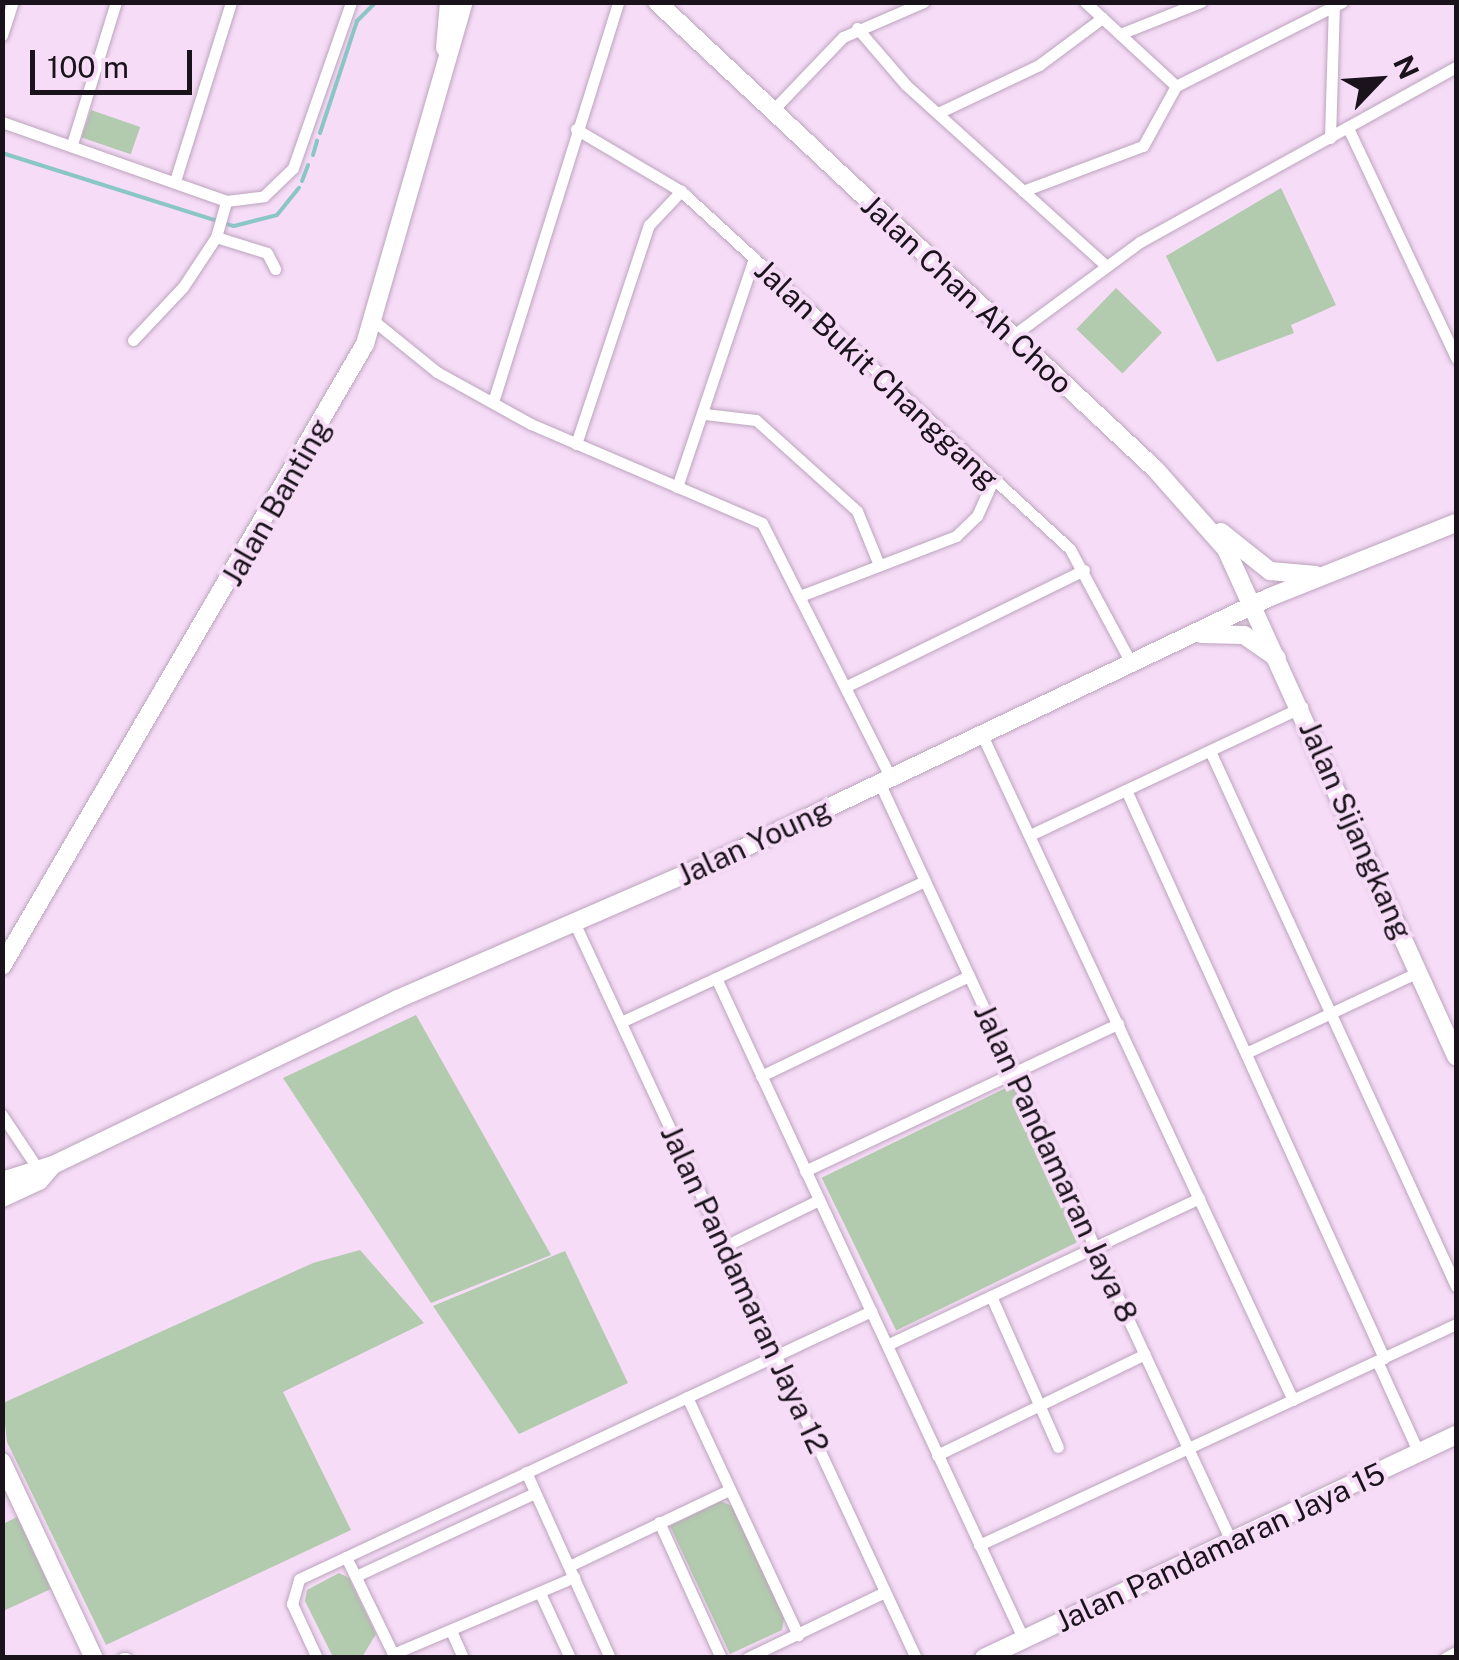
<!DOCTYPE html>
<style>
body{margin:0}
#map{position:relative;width:1459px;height:1660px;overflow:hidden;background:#f6dcf7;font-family:"Public Sans",sans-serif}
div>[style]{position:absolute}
.green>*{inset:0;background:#b2caae;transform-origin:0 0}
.stream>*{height:4px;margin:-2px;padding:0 2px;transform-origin:2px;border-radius:2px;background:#8ac6c6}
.roads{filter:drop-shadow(0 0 2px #bca4bd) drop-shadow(0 0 2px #bca4bd)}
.street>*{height:11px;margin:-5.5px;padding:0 5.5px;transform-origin:5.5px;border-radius:5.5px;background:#fff}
.secondary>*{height:18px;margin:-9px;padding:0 9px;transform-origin:9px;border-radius:9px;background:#fff}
span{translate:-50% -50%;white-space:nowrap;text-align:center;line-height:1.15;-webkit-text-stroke:8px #f6dcf7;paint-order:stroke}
.street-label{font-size:30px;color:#1b131c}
.frame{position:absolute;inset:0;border:5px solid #1b131c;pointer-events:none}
.north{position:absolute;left:1329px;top:30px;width:100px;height:100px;-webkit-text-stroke:8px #f6dcf7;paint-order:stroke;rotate:65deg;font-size:28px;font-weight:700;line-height:40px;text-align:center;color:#1b131c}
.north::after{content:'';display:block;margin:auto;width:35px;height:45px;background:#1b131c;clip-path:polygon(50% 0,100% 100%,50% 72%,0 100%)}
.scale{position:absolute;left:30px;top:50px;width:162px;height:45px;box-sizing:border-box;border:5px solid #1b131c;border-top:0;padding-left:12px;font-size:30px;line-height:35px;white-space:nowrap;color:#1b131c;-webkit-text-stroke:8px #f6dcf7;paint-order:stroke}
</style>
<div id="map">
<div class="green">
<div style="left:91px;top:110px;width:52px;height:29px;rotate:19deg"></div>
<div style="clip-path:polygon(1281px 188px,1336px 305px,1291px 325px,1294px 333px,1217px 362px,1166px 256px)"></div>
<div style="left:1116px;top:288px;width:64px;height:57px;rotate:44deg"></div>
<div style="clip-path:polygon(416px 1015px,551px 1255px,431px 1303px,283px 1078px)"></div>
<div style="left:1014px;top:1084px;width:170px;height:214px;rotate:64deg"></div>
<div style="clip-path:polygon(360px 1250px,424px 1323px,283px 1392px,351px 1530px,106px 1645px,7px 1442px,3px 1403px,313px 1263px)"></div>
<div style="clip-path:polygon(565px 1251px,628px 1383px,519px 1434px,433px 1306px)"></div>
<div style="clip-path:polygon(721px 1501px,732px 1506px,784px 1618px,782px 1630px,730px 1654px,670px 1526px)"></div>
<div style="clip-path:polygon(17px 1517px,51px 1589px,3px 1611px,3px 1524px)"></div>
<div style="clip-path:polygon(339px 1573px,349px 1578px,376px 1634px,362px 1657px,333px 1657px,305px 1601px,307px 1590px)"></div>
</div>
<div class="stream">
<div style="left:320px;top:133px;width:118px;rotate:-71.7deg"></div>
<div style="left:357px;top:21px;width:24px;rotate:-45deg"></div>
<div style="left:2px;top:153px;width:243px;rotate:17.5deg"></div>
<div style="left:234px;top:226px;width:44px;rotate:-14.3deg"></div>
<div style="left:277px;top:215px;width:35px;rotate:-51deg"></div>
<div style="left:313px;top:155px;width:15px;rotate:-74deg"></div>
<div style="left:302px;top:181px;width:17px;rotate:-69deg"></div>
</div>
<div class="roads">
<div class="street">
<div style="left:1085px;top:2px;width:124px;rotate:42.7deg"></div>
<div style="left:857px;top:28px;width:75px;rotate:49.3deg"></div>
<div style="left:906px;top:85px;width:267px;rotate:42.1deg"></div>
<div style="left:1120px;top:34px;width:87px;rotate:-21.6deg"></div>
<div style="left:2px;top:35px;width:35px;rotate:-72deg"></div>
<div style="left:772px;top:111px;width:103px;rotate:-46.2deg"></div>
<div style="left:843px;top:37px;width:88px;rotate:-23.4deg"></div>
<div style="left:938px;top:113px;width:112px;rotate:-25.4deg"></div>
<div style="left:1039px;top:65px;width:79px;rotate:-36.7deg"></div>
<div style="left:2px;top:122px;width:238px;rotate:19.4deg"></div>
<div style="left:226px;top:201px;width:38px;rotate:-7deg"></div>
<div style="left:264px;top:196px;width:40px;rotate:-44deg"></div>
<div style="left:293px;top:168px;width:176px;rotate:-70.7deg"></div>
<div style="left:1348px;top:128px;width:254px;rotate:64.8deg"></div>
<div style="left:576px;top:129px;width:122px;rotate:30.6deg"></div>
<div style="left:681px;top:191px;width:529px;rotate:42.62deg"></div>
<div style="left:1070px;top:549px;width:129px;rotate:61.8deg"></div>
<div style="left:1330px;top:138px;width:132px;rotate:-88.3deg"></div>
<div style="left:72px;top:144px;width:149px;rotate:-72.8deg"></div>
<div style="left:175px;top:181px;width:188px;rotate:-72.6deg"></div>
<div style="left:1023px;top:191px;width:128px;rotate:-20.6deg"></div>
<div style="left:1143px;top:146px;width:68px;rotate:-61.2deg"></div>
<div style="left:1176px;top:86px;width:186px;rotate:-26.8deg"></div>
<div style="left:216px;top:237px;width:53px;rotate:17.4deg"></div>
<div style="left:267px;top:253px;width:18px;rotate:63deg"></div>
<div style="left:374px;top:321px;width:81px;rotate:39deg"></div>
<div style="left:437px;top:372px;width:107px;rotate:29deg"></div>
<div style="left:531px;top:424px;width:251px;rotate:23.2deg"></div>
<div style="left:762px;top:523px;width:286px;rotate:63.2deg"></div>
<div style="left:1011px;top:337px;width:160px;rotate:-36.4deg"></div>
<div style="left:1140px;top:242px;width:361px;rotate:-29deg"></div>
<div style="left:133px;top:340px;width:73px;rotate:-46.7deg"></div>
<div style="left:183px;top:287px;width:60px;rotate:-56.6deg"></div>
<div style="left:216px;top:237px;width:37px;rotate:-74deg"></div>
<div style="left:493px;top:402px;width:419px;rotate:-72.6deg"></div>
<div style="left:705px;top:414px;width:51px;rotate:6.7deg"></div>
<div style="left:756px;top:420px;width:136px;rotate:42deg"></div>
<div style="left:857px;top:511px;width:58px;rotate:67.8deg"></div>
<div style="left:576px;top:444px;width:231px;rotate:-71.6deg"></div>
<div style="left:649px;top:225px;width:47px;rotate:-46.7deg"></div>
<div style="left:677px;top:487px;width:242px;rotate:-71.4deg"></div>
<div style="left:800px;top:596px;width:167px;rotate:-21deg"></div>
<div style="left:956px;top:536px;width:29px;rotate:-44deg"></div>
<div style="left:977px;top:516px;width:37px;rotate:-66deg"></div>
<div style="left:845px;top:687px;width:266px;rotate:-26.1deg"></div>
<div style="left:982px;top:735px;width:734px;rotate:64.94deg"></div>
<div style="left:1210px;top:751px;width:589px;rotate:65.31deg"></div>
<div style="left:880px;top:784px;width:834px;rotate:65.12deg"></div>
<div style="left:1126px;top:790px;width:624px;rotate:65.57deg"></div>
<div style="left:1030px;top:835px;width:301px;rotate:-25.2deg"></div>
<div style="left:574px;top:922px;width:812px;rotate:65.08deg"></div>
<div style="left:716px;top:978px;width:730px;rotate:65.05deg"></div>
<div style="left:621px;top:1022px;width:335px;rotate:-24.9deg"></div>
<div style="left:1246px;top:1053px;width:190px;rotate:-25.2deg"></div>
<div style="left:761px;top:1076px;width:231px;rotate:-25.7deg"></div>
<div style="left:2px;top:1115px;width:61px;rotate:56.3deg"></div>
<div style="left:805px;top:1171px;width:346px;rotate:-25.2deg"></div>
<div style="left:725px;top:1246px;width:105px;rotate:-26.1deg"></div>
<div style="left:991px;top:1296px;width:165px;rotate:66.1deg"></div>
<div style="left:887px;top:1345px;width:345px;rotate:-25.2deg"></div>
<div style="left:1377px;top:1361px;width:101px;rotate:65.5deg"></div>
<div style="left:687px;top:1397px;width:263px;rotate:65deg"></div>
<div style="left:937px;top:1455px;width:231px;rotate:-25.9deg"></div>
<div style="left:526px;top:1472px;width:204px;rotate:65.7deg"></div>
<div style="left:659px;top:1522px;width:149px;rotate:65.5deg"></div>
<div style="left:979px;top:1545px;width:526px;rotate:-24.86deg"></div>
<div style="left:346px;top:1557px;width:108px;rotate:64.1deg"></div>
<div style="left:393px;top:1654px;width:197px;rotate:-23deg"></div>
<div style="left:569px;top:1566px;width:177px;rotate:-25.4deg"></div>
<div style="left:356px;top:1576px;width:197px;rotate:-24.9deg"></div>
<div style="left:540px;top:1593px;width:72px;rotate:65.2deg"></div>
<div style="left:452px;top:1633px;width:27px;rotate:66deg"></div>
<div style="left:123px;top:1658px;width:3px"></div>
<div style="left:317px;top:1658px;width:60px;rotate:-114.8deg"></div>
<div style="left:292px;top:1604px;width:26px;rotate:-74deg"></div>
<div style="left:299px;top:1579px;width:632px;rotate:-25.1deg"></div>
<div style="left:747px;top:1658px;width:153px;rotate:-25.6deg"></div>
<div style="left:1445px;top:1658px;width:13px;rotate:-29deg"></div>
</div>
<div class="secondary">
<div style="left:657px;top:2px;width:684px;rotate:43.16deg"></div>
<div style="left:1156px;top:470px;width:106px;rotate:48.5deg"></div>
<div style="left:1226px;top:549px;width:557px;rotate:65.6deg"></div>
<div style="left:445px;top:48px;width:46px;rotate:-85deg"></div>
<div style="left:1221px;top:532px;width:63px;rotate:38.5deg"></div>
<div style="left:1270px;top:571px;width:46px;rotate:5deg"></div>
<div style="left:1201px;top:634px;width:43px;rotate:1.3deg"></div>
<div style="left:1244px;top:635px;width:40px;rotate:34.9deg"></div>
<div style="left:2px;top:966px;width:720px;rotate:-59.73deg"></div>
<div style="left:365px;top:344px;width:356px;rotate:-73.9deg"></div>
<div style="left:2px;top:1181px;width:53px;rotate:-17.4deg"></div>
<div style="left:53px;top:1165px;width:383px;rotate:-25.7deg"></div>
<div style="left:398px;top:999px;width:361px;rotate:-23.5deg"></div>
<div style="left:729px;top:855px;width:599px;rotate:-25.5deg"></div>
<div style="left:1270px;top:597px;width:200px;rotate:-21.7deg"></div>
<div style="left:2px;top:1198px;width:41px;rotate:-24.7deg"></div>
<div style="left:39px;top:1181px;width:21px;rotate:-49deg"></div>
<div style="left:2px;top:1462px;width:217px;rotate:64.9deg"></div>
<div style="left:984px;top:1658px;width:522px;rotate:-25.29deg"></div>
</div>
</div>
<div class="street-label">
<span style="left:967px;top:294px;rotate:43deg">Jalan Chan Ah Choo</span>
<span style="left:877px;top:374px;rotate:43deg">Jalan Bukit Changgang</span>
<span style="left:276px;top:502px;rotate:-60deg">Jalan Banting</span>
<span style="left:1356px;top:830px;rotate:66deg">Jalan Sijangkang</span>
<span style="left:754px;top:842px;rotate:-25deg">Jalan Young</span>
<span style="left:1056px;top:1163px;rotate:65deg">Jalan Pandamaran Jaya 8</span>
<span style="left:745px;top:1289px;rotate:65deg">Jalan Pandamaran Jaya 12</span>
<span style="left:1220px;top:1547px;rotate:-25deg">Jalan Pandamaran Jaya 15</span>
</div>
<div class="frame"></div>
<div class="north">N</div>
<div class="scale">100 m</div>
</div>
